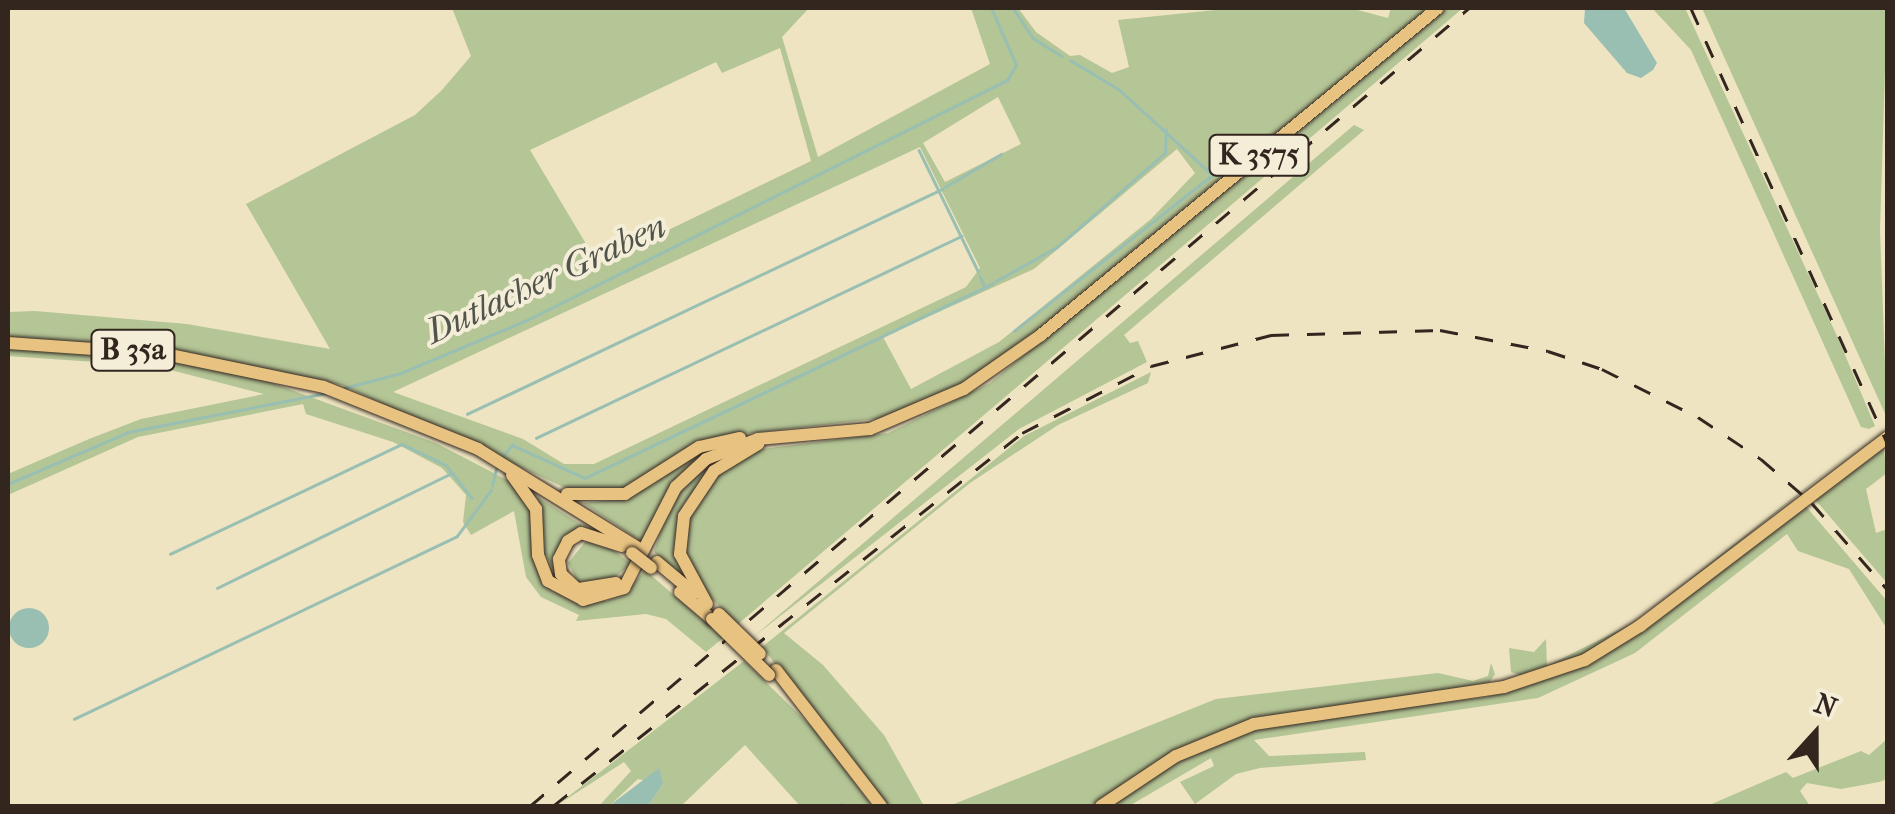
<!DOCTYPE html>
<style>
body{margin:0}
#map{position:relative;width:1895px;height:814px;overflow:hidden;background:#eee4c1;font-family:"IM FELL French Canon",serif}
div>[style]{position:absolute}
.green>*{inset:0;background:#b4c596}
.water>*{inset:0;background:#99bfb3}
.round{border-radius:50%}
.stream>*{height:2.5px;margin:-1.25px;padding:0 1.25px;transform-origin:1.25px;border-radius:1.25px;background:#99bfb3}
.roads{filter:drop-shadow(0 0 2px #32261f) drop-shadow(0 0 2px #32261f)}
.major>*{height:12px;margin:-6px;padding:0 6px;transform-origin:6px;border-radius:6px;background:#e7c280}
.rail>*{height:2.5px;margin-top:-1.25px;transform-origin:0;background:repeating-linear-gradient(90deg,#32261f 0 18px,transparent 0 36px)}
.bridges{filter:drop-shadow(0 0 2px #32261f) drop-shadow(0 0 2px #32261f)}
.major-bridge>*{height:12px;margin:-6px;padding:0 6px;transform-origin:6px;border-radius:6px;background:#e7c280}
span{translate:-50% -50%;white-space:nowrap;text-align:center;line-height:1.15;-webkit-text-stroke:8px #f4edd7;paint-order:stroke}
.shield-label span{padding:2px 8px;background:#f4edd7;border:2px solid;border-radius:8px;-webkit-text-stroke-width:0}
.shield-label{font-size:30px;color:#32261f;font-weight:700}
.water-label{font-size:35px;color:#51544b;font-style:italic}
.frame{position:absolute;inset:0;border:10px solid #32261f;pointer-events:none}
.north{position:absolute;left:1765px;top:684px;width:100px;height:100px;-webkit-text-stroke:8px #f4edd7;paint-order:stroke;rotate:21deg;font-size:28px;font-weight:700;line-height:40px;text-align:center;color:#32261f}
.north::after{content:'';display:block;margin:auto;width:35px;height:45px;background:#32261f;clip-path:polygon(50% 0,100% 100%,50% 72%,0 100%)}
</style>
<div id="map">
<div class="green">
<div style="clip-path:polygon(evenodd,452px 8px,809px 8px,782px 37px,818px 157px,990px 64px,971px 8px,1018px 8px,1036px 32px,1070px 56px,1080px 55px,1112px 73px,1129px 67px,1118px 20px,1235px 8px,1350px 8px,1388px 18px,1391px 8px,1432px 8px,1047px 324px,961px 385px,884px 418px,715px 437px,621px 492px,572px 491px,342px 385px,163px 349px,8px 338px,8px 312px,35px 311px,187px 324px,330px 349px,246px 204px,415px 115px,442px 90px,471px 56px,452px 8px,780px 48px,811px 161px,598px 264px,530px 150px,716px 62px,722px 73px,780px 48px,452px 8px,998px 97px,1021px 144px,945px 182px,923px 143px,998px 97px,452px 8px,920px 147px,980px 268px,966px 287px,594px 464px,564px 464px,523px 439px,393px 392px,920px 147px,452px 8px,1177px 149px,1195px 173px,1151px 219px,999px 342px,911px 389px,883px 337px,1034px 269px,1177px 149px)"></div>
<div style="clip-path:polygon(1445px 8px,1463px 8px,738px 624px,699px 587px,686px 565px,683px 531px,706px 483px,754px 450px,888px 433px,990px 383px)"></div>
<div style="clip-path:polygon(1652px 8px,1685px 8px,1837px 336px,1875px 426px,1869px 429px,1861px 427px,1691px 50px)"></div>
<div style="clip-path:polygon(1702px 8px,1887px 8px,1880px 230px,1887px 418px)"></div>
<div style="clip-path:polygon(1354px 125px,1364px 130px,1124px 335px,1130px 343px,1138px 341px,1147px 362px,1019px 429px,752px 638px)"></div>
<div style="clip-path:polygon(8px 347px,168px 358px,267px 381px,436px 443px,511px 482px,531px 507px,540px 576px,552px 591px,576px 601px,606px 601px,624px 595px,645px 570px,723px 638px,706px 652px,666px 619px,646px 614px,576px 621px,579px 615px,541px 597px,526px 577px,514px 511px,471px 535px,463px 522px,466px 495px,442px 468px,393px 442px,306px 414px,303px 404px,138px 437px,8px 495px,8px 474px,89px 439px,141px 419px,264px 394px,155px 366px,8px 356px)"></div>
<div style="clip-path:polygon(1151px 372px,1148px 383px,1058px 425px,970px 483px,784px 633px,823px 665px,884px 735px,924px 806px,886px 806px,762px 647px,1024px 436px)"></div>
<div style="clip-path:polygon(727px 441px,680px 474px,645px 544px,583px 503px,623px 499px,686px 458px)"></div>
<div style="clip-path:polygon(1883px 444px,1887px 473px,1866px 489px,1876px 533px,1887px 529px,1887px 583px,1812px 496px)"></div>
<div style="clip-path:polygon(1860px 445px,1638px 623px,1583px 656px,1523px 676px,1511px 672px,1509px 648px,1534px 652px,1546px 639px,1547px 666px,1637px 621px)"></div>
<div style="clip-path:polygon(729px 451px,684px 503px,675px 540px,682px 576px,654px 552px,660px 533px,681px 489px)"></div>
<div style="clip-path:polygon(538px 497px,582px 525px,555px 554px,561px 583px,544px 552px)"></div>
<div style="clip-path:polygon(1803px 503px,1887px 601px,1887px 629px,1849px 569px,1798px 551px,1787px 534px,1635px 653px,1538px 698px,1254px 740px,1269px 756px,1365px 752px,1366px 760px,1260px 768px,1236px 774px,1195px 804px,1180px 782px,1214px 766px,1211px 758px,1129px 806px,1107px 806px,1169px 764px,1252px 727px,1486px 697px,1567px 672px)"></div>
<div style="clip-path:polygon(586px 541px,608px 546px,631px 564px,614px 578px,578px 582px,568px 563px)"></div>
<div style="clip-path:polygon(744px 661px,815px 730px,872px 806px,800px 806px,745px 745px,681px 806px,648px 806px,663px 784px,638px 779px,609px 806px,599px 806px,631px 771px,624px 762px,556px 806px)"></div>
<div style="clip-path:polygon(1491px 663px,1495px 674px,1489px 683px,1271px 716px,1122px 785px,1095px 806px,949px 806px,1216px 699px,1438px 673px,1473px 681px,1488px 676px)"></div>
<div style="clip-path:polygon(1887px 739px,1887px 779px,1879px 782px,1841px 789px,1807px 783px,1800px 791px,1810px 806px,1707px 806px,1786px 772px,1793px 778px,1861px 751px,1869px 755px)"></div>
</div>
<div class="water">
<div style="clip-path:polygon(1585px 8px,1624px 8px,1657px 63px,1653px 70px,1641px 78px,1627px 73px,1584px 23px)"></div>
<div class="round" style="left:9px;top:608px;width:40px;height:40px"></div>
<div style="clip-path:polygon(659px 768px,663px 784px,648px 806px,609px 806px)"></div>
</div>
<div class="stream">
<div style="left:1013px;top:8px;width:36px;rotate:56deg"></div>
<div style="left:1033px;top:38px;width:34px;rotate:32deg"></div>
<div style="left:919px;top:150px;width:135px;rotate:64deg"></div>
<div style="left:945px;top:187px;width:65px;rotate:-30.5deg"></div>
<div style="left:980px;top:276px;width:12px;rotate:66deg"></div>
<div style="left:996px;top:281px;width:70px;rotate:-29.1deg"></div>
<div style="left:1057px;top:247px;width:102px;rotate:-41deg"></div>
<div style="left:1134px;top:180px;width:41px;rotate:-41.1deg"></div>
<div style="left:1165px;top:153px;width:23px;rotate:-88deg"></div>
<div style="left:1014px;top:331px;width:252px;rotate:-38.2deg"></div>
<div style="left:1212px;top:175px;width:126px;rotate:-137.6deg"></div>
<div style="left:1119px;top:90px;width:56px;rotate:-148.9deg"></div>
<div style="left:344px;top:388px;width:59px;rotate:-14.7deg"></div>
<div style="left:401px;top:373px;width:137px;rotate:-22.8deg"></div>
<div style="left:527px;top:320px;width:537px;rotate:-26.57deg"></div>
<div style="left:1007px;top:80px;width:17px;rotate:-59deg"></div>
<div style="left:1016px;top:65px;width:62px;rotate:-113.7deg"></div>
<div style="left:467px;top:414px;width:526px;rotate:-25.35deg"></div>
<div style="left:536px;top:438px;width:471px;rotate:-25.4deg"></div>
<div style="left:502px;top:457px;width:16px;rotate:-50deg"></div>
<div style="left:512px;top:445px;width:80px;rotate:24.3deg"></div>
<div style="left:585px;top:478px;width:452px;rotate:-25.5deg"></div>
<div style="left:8px;top:484px;width:131px;rotate:-23.4deg"></div>
<div style="left:128px;top:432px;width:202px;rotate:-11.1deg"></div>
<div style="left:492px;top:486px;width:17px;rotate:-77deg"></div>
<div style="left:170px;top:554px;width:257px;rotate:-25.4deg"></div>
<div style="left:402px;top:444px;width:49px;rotate:25.5deg"></div>
<div style="left:446px;top:465px;width:42px;rotate:51.8deg"></div>
<div style="left:217px;top:588px;width:262px;rotate:-26.1deg"></div>
<div style="left:74px;top:719px;width:424px;rotate:-25.5deg"></div>
<div style="left:457px;top:536px;width:57px;rotate:-53.5deg"></div>
<div style="left:839px;top:806px;width:3px;rotate:-45deg"></div>
</div>
<div class="roads">
<div class="major">
<div style="left:8px;top:343px;width:157px;rotate:4deg"></div>
<div style="left:165px;top:354px;width:162px;rotate:11.7deg"></div>
<div style="left:324px;top:387px;width:166px;rotate:21.9deg"></div>
<div style="left:478px;top:449px;width:188px;rotate:31.7deg"></div>
<div style="left:512px;top:475px;width:42px;rotate:54.8deg"></div>
<div style="left:536px;top:509px;width:46px;rotate:87.5deg"></div>
<div style="left:538px;top:555px;width:28px;rotate:69deg"></div>
<div style="left:548px;top:581px;width:40px;rotate:28deg"></div>
<div style="left:583px;top:600px;width:43px;rotate:-16.3deg"></div>
<div style="left:624px;top:588px;width:114px;rotate:-62.8deg"></div>
<div style="left:676px;top:487px;width:41px;rotate:-43deg"></div>
<div style="left:706px;top:459px;width:56px;rotate:-21deg"></div>
<div style="left:758px;top:439px;width:112px;rotate:-5.1deg"></div>
<div style="left:870px;top:429px;width:102px;rotate:-23.1deg"></div>
<div style="left:964px;top:389px;width:94px;rotate:-35deg"></div>
<div style="left:1041px;top:335px;width:514px;rotate:-39.48deg"></div>
<div style="left:567px;top:494px;width:58px"></div>
<div style="left:625px;top:494px;width:88px;rotate:-32.4deg"></div>
<div style="left:699px;top:447px;width:42px;rotate:-12.4deg"></div>
<div style="left:657px;top:562px;width:48px;rotate:40deg"></div>
<div style="left:616px;top:583px;width:39px;rotate:171deg"></div>
<div style="left:577px;top:589px;width:22px;rotate:-137deg"></div>
<div style="left:561px;top:574px;width:15px;rotate:-98deg"></div>
<div style="left:559px;top:559px;width:20px;rotate:-63deg"></div>
<div style="left:568px;top:541px;width:15px;rotate:-32deg"></div>
<div style="left:581px;top:533px;width:43px;rotate:17.6deg"></div>
<div style="left:680px;top:592px;width:42px;rotate:40.2deg"></div>
<div style="left:707px;top:604px;width:57px;rotate:-118.4deg"></div>
<div style="left:680px;top:554px;width:38px;rotate:-84deg"></div>
<div style="left:684px;top:516px;width:54px;rotate:-56.3deg"></div>
<div style="left:714px;top:471px;width:52px;rotate:-31.5deg"></div>
<div style="left:776px;top:670px;width:172px;rotate:52.3deg"></div>
<div style="left:1101px;top:806px;width:90px;rotate:-33.7deg"></div>
<div style="left:1176px;top:756px;width:84px;rotate:-22.3deg"></div>
<div style="left:1254px;top:724px;width:253px;rotate:-8.4deg"></div>
<div style="left:1504px;top:687px;width:85px;rotate:-18.4deg"></div>
<div style="left:1585px;top:660px;width:65px;rotate:-31.7deg"></div>
<div style="left:1640px;top:626px;width:312px;rotate:-37.3deg"></div>
</div>
</div>
<div class="rail">
<div style="left:1691px;top:8px;width:479px;rotate:65.7deg"></div>
<div style="left:1888px;top:83px;width:203px;rotate:90deg"></div>
<div style="left:530px;top:806px;width:1232px;rotate:-40.36deg"></div>
<div style="left:553px;top:806px;width:599px;rotate:-38.5deg"></div>
<div style="left:1022px;top:433px;width:145px;rotate:-27.4deg"></div>
<div style="left:1151px;top:366px;width:124px;rotate:-14.5deg"></div>
<div style="left:1271px;top:335px;width:169px;rotate:-1.7deg"></div>
<div style="left:1440px;top:330px;width:110px;rotate:11deg"></div>
<div style="left:1548px;top:351px;width:57px;rotate:18.4deg"></div>
<div style="left:1602px;top:369px;width:107px;rotate:26.6deg"></div>
<div style="left:1698px;top:417px;width:76px;rotate:33.7deg"></div>
<div style="left:1761px;top:459px;width:67px;rotate:40.8deg"></div>
<div style="left:1812px;top:503px;width:116px;rotate:48.9deg"></div>
</div>
<div class="bridges">
<div class="major-bridge">
<div style="left:632px;top:553px;width:24px;rotate:38deg"></div>
<div style="left:719px;top:614px;width:57px;rotate:44.3deg"></div>
<div style="left:712px;top:619px;width:80px;rotate:44.5deg"></div>
</div>
</div>
<div class="shield-label">
<span style="left:1259px;top:155px">K 3575</span>
<span style="left:133px;top:350px">B 35a</span>
</div>
<div class="water-label">
<span style="left:546px;top:279px;rotate:-25deg">Dutlacher Graben</span>
</div>
<div class="frame"></div>
<div class="north">N</div>
</div>
